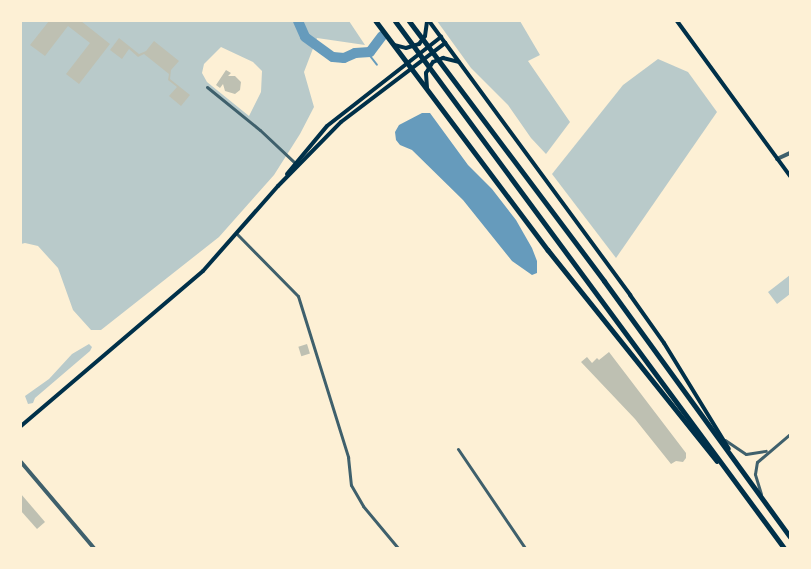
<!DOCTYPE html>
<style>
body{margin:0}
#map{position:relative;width:811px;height:569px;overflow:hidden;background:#fdf0d5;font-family:"Alegreya Sans",sans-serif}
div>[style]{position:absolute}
.green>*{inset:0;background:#b9caca}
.water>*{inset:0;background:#669bbc}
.stream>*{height:2px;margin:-1px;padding:0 1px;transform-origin:1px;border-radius:1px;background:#669bbc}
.river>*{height:10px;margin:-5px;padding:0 5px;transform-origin:5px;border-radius:5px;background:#669bbc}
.building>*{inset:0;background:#bec0b2;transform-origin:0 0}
.minor>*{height:3px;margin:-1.5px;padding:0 1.5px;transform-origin:1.5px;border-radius:1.5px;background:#3f606c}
.tertiary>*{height:4px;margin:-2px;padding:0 2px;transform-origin:2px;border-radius:2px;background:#3f606c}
.secondary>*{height:4px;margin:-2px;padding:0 2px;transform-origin:2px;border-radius:2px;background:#003049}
.primary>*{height:4.5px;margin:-2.25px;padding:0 2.25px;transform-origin:2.25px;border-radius:2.25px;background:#003049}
.trunk>*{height:5px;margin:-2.5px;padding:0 2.5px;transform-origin:2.5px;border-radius:2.5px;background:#003049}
span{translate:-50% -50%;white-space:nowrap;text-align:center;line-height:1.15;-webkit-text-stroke:4px #fdf0d5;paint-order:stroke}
.frame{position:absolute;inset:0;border:22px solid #fdf0d5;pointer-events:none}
</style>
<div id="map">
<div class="green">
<div style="clip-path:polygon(evenodd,21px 21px,349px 21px,365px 45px,317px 38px,304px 72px,314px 107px,300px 134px,274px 175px,219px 237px,101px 330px,91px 330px,73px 310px,58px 268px,38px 246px,25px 243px,21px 244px,21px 21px,221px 47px,253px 62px,262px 71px,261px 92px,249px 116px,207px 82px,202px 73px,204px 64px,221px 47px)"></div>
<div style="clip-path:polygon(437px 21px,520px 21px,540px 55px,528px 61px,570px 122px,546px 154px,531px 138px,508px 105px,471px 68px)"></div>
<div style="clip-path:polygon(658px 59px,688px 72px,717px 112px,616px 258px,552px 174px,623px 85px)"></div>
<div style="clip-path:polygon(790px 275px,790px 294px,777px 304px,768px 292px)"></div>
<div style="clip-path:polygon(89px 344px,92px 347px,90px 351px,35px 398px,33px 403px,28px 404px,25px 396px,49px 379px,72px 354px)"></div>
</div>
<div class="water">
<div style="clip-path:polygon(422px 113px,430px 113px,468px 165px,492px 189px,516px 220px,532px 248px,537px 261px,537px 273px,532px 275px,512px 261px,463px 200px,412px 150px,400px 145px,396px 140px,395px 132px,399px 125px)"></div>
</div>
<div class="stream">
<div style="left:367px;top:52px;width:16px;rotate:52deg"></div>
</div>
<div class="river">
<div style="left:298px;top:21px;width:17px;rotate:66deg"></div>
<div style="left:305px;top:37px;width:34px;rotate:36deg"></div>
<div style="left:333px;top:57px;width:11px;rotate:5deg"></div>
<div style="left:344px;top:58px;width:12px;rotate:-24deg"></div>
<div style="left:355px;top:53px;width:15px;rotate:-4deg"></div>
<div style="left:370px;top:52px;width:20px;rotate:-53deg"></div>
</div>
<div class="building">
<div style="clip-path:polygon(49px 21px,81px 21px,110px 44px,79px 84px,66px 74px,90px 43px,68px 26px,45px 56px,30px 45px)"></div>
<div style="clip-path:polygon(119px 38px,139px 54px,146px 51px,154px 41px,179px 61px,171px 70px,170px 79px,190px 95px,181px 106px,169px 96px,177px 87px,168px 80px,169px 74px,144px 54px,138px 57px,129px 49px,122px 59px,110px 50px)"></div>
<div style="clip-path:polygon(226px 70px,231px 73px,228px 76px,235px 76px,241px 82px,240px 90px,235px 94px,225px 91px,223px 84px,220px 88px,216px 85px)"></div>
<div style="left:307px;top:344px;width:10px;height:9px;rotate:73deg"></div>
<div style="clip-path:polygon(609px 352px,686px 453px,686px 458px,683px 462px,676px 461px,671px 464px,635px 419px,581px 362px,587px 357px,592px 363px,597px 358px,599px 360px)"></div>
<div style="clip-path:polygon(21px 494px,45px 522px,37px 529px,21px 511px)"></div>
</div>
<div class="minor">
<div style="left:207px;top:87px;width:68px;rotate:39.1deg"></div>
<div style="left:260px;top:130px;width:48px;rotate:43.3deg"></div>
<div style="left:237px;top:234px;width:87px;rotate:45.5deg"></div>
<div style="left:298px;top:296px;width:169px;rotate:72.7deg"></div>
<div style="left:348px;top:457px;width:28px;rotate:84deg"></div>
<div style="left:351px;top:485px;width:24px;rotate:60deg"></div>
<div style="left:363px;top:506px;width:55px;rotate:50.2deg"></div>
<div style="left:725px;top:440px;width:25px;rotate:34deg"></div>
<div style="left:746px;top:454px;width:20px;rotate:-9deg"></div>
<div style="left:458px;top:449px;width:120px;rotate:55.9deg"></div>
<div style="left:761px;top:494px;width:21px;rotate:-107deg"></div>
<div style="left:755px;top:474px;width:12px;rotate:-81deg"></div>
<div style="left:757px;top:462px;width:43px;rotate:-40.3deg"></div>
</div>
<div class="tertiary">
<div style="left:777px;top:159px;width:14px;rotate:-25deg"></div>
<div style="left:21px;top:462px;width:113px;rotate:49.7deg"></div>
</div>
<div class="secondary">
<div style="left:429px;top:21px;width:340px;rotate:53.7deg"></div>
<div style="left:630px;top:295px;width:59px;rotate:54.7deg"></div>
<div style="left:664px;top:343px;width:124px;rotate:58.5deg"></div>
<div style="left:677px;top:21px;width:192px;rotate:53.9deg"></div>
<div style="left:394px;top:45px;width:12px;rotate:14deg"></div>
<div style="left:406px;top:48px;width:14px;rotate:-17deg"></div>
<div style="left:419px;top:44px;width:10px;rotate:-53deg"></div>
<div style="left:425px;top:36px;width:15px;rotate:-82deg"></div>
<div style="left:427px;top:88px;width:15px;rotate:-94deg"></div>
<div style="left:426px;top:73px;width:13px;rotate:-58deg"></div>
<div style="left:433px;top:62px;width:11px;rotate:-22deg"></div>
<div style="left:443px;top:58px;width:16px;rotate:14deg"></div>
<div style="left:287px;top:174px;width:62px;rotate:-50.2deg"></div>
<div style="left:327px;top:126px;width:145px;rotate:-38deg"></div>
<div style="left:21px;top:426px;width:239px;rotate:-40.4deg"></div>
<div style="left:203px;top:271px;width:113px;rotate:-48.6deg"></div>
<div style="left:278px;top:186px;width:90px;rotate:-45.5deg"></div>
<div style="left:341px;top:122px;width:131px;rotate:-37.2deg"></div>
</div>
<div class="primary">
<div style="left:376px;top:21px;width:286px;rotate:53.1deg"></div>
<div style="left:548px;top:250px;width:270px;rotate:51.3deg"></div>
</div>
<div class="trunk">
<div style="left:395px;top:21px;width:655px;rotate:53.57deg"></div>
<div style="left:409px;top:21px;width:325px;rotate:53.1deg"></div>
<div style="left:604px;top:281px;width:316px;rotate:54deg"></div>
</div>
<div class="frame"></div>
</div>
